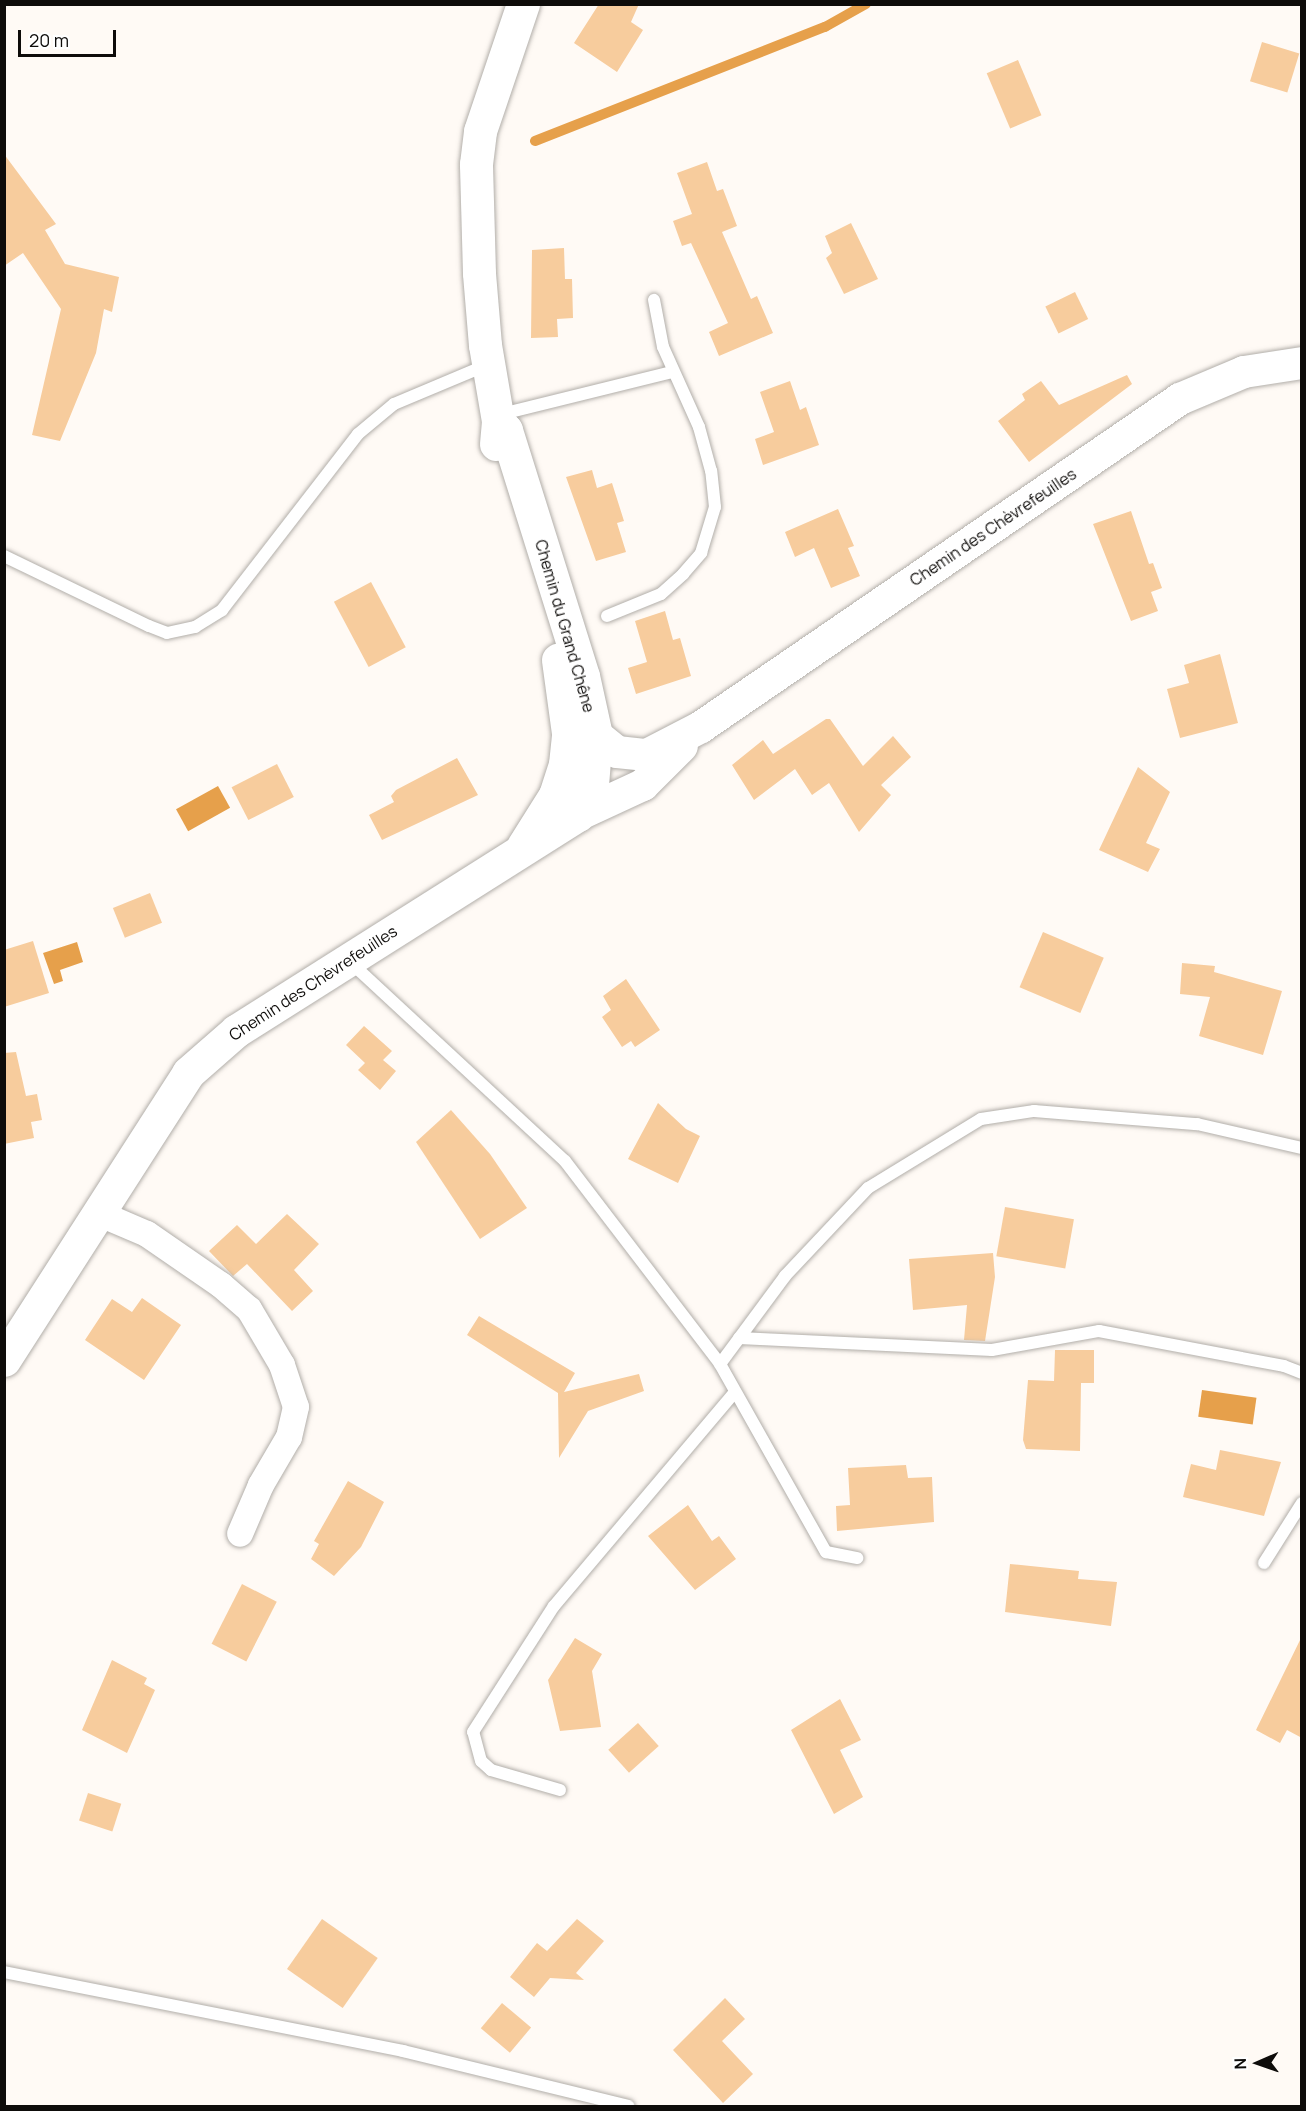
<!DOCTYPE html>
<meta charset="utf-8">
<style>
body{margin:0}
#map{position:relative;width:1306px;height:2111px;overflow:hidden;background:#fffaf5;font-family:Manrope,sans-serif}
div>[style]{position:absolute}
.water>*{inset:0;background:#e6a04b;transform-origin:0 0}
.stream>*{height:10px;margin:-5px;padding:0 5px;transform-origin:5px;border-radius:5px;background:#e6a04b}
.building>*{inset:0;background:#f7cc9d;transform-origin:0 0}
.roads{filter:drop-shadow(0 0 2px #b2aea9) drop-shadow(0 0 2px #b2aea9)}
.service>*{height:12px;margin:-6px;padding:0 6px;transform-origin:6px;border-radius:6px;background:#fff}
.minor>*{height:26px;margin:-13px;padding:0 13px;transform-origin:13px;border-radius:13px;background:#fff}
.tertiary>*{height:32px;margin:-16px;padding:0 16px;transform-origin:16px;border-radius:16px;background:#fff}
.secondary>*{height:33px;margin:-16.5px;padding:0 16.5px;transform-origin:16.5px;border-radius:16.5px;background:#fff}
span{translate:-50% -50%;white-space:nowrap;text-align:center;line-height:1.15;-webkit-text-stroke:4.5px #fff;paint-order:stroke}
.street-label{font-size:16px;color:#0e0c0a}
.frame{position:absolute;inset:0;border:6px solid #0e0c0a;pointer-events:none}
.north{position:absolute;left:1228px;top:2033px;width:60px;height:60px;-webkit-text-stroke:4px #fff;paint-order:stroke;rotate:268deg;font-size:16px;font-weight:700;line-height:24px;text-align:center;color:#0e0c0a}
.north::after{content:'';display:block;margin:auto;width:21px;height:27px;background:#0e0c0a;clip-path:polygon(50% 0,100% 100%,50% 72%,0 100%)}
.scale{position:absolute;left:18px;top:30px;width:98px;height:27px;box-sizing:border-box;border:3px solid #0e0c0a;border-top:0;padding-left:8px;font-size:18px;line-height:21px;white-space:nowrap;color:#0e0c0a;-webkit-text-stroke:4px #fff;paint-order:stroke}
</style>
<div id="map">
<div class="water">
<div style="left:218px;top:786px;width:25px;height:48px;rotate:61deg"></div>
<div style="clip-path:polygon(77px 942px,83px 962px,60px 970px,63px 981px,54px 984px,43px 953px)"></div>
<div style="left:1202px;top:1390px;width:55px;height:27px;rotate:8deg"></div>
</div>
<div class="stream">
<div style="left:535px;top:141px;width:312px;rotate:-21.5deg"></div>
<div style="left:825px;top:27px;width:47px;rotate:-29.3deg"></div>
</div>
<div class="building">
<div style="clip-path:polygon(599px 4px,639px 4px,631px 22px,643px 30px,617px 72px,574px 43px)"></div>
<div style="left:1262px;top:42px;width:39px;height:41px;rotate:17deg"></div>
<div style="left:1018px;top:60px;width:60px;height:34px;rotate:67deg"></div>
<div style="clip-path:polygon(4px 154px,56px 224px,45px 230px,65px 264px,119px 277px,112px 312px,104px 309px,96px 353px,60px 441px,32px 435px,61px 309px,23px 253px,4px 266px)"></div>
<div style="clip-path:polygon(707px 162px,717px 191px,723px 189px,737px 226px,722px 232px,751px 299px,757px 296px,773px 333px,719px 356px,709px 332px,728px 323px,691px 243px,682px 246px,673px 221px,692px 214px,677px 173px)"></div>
<div style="clip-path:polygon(851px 223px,878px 279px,844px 294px,826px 258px,832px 253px,825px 236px)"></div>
<div style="clip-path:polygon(564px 248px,565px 279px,572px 279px,573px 318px,557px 319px,558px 337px,531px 338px,532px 250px)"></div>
<div style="left:1075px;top:292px;width:30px;height:33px;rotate:64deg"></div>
<div style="clip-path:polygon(1127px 375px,1132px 384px,1029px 462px,998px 421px,1025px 400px,1022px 394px,1041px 381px,1059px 405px)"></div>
<div style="clip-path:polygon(790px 381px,800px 410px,806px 407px,819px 445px,763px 465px,755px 439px,774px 432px,760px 392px)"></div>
<div style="clip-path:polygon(592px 470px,597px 488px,612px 483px,624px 521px,617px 523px,626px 552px,596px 561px,566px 477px)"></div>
<div style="clip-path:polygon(838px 509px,854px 546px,848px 548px,860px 576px,831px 588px,814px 548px,795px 557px,785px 532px)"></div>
<div style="clip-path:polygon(1131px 511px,1149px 564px,1153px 563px,1162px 588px,1151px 592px,1158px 611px,1131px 621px,1093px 524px)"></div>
<div style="left:371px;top:582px;width:74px;height:42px;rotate:62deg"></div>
<div style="clip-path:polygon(665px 611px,673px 640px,680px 638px,691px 676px,636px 694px,628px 668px,647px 662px,635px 621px)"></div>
<div style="clip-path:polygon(1220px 654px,1238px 723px,1180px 738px,1167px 689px,1189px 683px,1184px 665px)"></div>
<div style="clip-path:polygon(826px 719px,830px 719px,863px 766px,893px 736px,911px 757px,881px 785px,891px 795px,859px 832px,829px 783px,812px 795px,795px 769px,754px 800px,732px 765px,763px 740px,773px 754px)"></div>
<div style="clip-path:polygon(457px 758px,478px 795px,382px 840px,369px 815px,394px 802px,391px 796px,396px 790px)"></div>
<div style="left:277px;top:764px;width:37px;height:51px;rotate:63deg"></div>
<div style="clip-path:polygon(1138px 767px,1170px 792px,1146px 843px,1160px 849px,1148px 872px,1099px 850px)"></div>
<div style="left:150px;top:893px;width:32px;height:40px;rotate:68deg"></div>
<div style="left:1043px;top:932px;width:66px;height:60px;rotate:23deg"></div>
<div style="clip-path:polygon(33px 941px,49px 993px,4px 1007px,4px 950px)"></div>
<div style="clip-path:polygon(1182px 963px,1215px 966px,1214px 972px,1282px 991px,1263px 1055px,1199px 1036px,1210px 997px,1180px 994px)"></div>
<div style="clip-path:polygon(626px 979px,660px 1030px,635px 1047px,631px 1041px,622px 1047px,602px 1017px,611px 1010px,603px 996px)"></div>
<div style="clip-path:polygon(364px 1026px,392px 1051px,383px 1060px,396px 1071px,380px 1090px,358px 1070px,365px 1063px,346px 1045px)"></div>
<div style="clip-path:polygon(16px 1052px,26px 1096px,37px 1094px,42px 1120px,31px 1122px,34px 1138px,4px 1144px,4px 1053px)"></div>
<div style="clip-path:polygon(658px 1103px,686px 1129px,700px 1136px,678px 1183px,628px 1159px)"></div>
<div style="clip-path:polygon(451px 1110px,490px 1154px,527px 1208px,480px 1239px,416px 1142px)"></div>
<div style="left:1005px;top:1207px;width:70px;height:50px;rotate:10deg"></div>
<div style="clip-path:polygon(287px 1214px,319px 1244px,294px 1270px,313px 1291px,292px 1311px,247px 1264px,233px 1276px,209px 1251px,237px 1225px,256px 1244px)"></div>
<div style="clip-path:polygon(993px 1253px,995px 1277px,985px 1341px,964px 1340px,967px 1305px,913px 1310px,909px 1259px)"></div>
<div style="clip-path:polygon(142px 1298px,181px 1325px,144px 1380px,85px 1340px,112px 1299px,132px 1312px)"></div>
<div style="clip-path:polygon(479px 1316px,575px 1373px,564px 1392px,639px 1374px,644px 1391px,588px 1411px,559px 1458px,558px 1393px,467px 1335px)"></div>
<div style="clip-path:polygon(1055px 1350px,1094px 1350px,1094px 1383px,1081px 1383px,1080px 1451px,1026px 1449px,1023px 1440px,1028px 1380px,1054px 1381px)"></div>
<div style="clip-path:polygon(1220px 1450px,1281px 1462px,1264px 1516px,1183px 1497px,1191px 1464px,1216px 1470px)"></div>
<div style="clip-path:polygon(906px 1465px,908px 1478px,932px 1477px,934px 1522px,837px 1531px,836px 1506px,850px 1505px,848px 1468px)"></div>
<div style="clip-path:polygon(348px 1481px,384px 1502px,361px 1547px,334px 1576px,311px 1559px,319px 1544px,314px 1541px)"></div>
<div style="clip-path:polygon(688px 1505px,712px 1541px,719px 1536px,736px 1559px,695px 1590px,648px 1536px)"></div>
<div style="clip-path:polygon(1010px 1564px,1079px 1571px,1078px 1579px,1117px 1582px,1111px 1626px,1005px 1612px)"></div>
<div style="left:242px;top:1584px;width:39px;height:67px;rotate:27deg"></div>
<div style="clip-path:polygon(1302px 1636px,1302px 1738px,1287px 1730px,1280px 1743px,1256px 1730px)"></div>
<div style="clip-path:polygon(575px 1638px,602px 1654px,592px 1671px,601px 1727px,560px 1731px,548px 1680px)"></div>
<div style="clip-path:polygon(112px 1660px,147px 1678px,144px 1684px,155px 1690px,127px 1753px,82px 1730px)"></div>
<div style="clip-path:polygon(840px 1699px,861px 1740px,840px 1750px,863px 1797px,834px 1814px,791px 1730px)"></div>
<div style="left:638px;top:1723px;width:31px;height:40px;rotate:48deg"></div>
<div style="left:88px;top:1793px;width:35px;height:29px;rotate:18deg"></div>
<div style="left:322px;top:1919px;width:68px;height:61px;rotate:35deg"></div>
<div style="clip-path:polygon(577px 1919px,604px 1941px,576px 1973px,584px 1980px,550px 1978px,534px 1997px,510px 1977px,537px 1943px,547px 1951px)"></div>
<div style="clip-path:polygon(725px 1998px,745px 2019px,722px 2041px,753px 2074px,723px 2103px,673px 2050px)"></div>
<div style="left:502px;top:2003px;width:38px;height:33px;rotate:40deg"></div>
</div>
<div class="roads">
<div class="service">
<div style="left:498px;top:415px;width:179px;rotate:-13.9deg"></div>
<div style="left:4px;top:556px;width:161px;rotate:25.8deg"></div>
<div style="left:149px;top:626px;width:19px;rotate:21deg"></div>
<div style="left:167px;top:633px;width:29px;rotate:-12deg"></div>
<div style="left:195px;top:627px;width:32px;rotate:-32deg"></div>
<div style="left:222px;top:610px;width:222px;rotate:-52.3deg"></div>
<div style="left:358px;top:434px;width:47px;rotate:-39.8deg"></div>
<div style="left:394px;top:404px;width:101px;rotate:-22.8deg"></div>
<div style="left:607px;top:616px;width:58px;rotate:-22.2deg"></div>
<div style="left:661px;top:594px;width:30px;rotate:-42deg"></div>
<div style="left:683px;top:574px;width:28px;rotate:-49deg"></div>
<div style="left:701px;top:553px;width:48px;rotate:-73.1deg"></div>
<div style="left:715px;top:507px;width:36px;rotate:-96deg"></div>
<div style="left:711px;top:471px;width:46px;rotate:-105.3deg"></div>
<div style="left:699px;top:427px;width:88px;rotate:-114.2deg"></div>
<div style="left:663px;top:347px;width:48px;rotate:-100.8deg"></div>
<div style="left:349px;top:961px;width:294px;rotate:42.8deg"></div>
<div style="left:565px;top:1161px;width:255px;rotate:52.6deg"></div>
<div style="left:720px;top:1364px;width:216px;rotate:60.6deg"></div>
<div style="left:826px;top:1552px;width:32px;rotate:11deg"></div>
<div style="left:739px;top:1338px;width:253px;rotate:2.7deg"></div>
<div style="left:992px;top:1350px;width:109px;rotate:-10.1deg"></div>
<div style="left:1099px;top:1331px;width:188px;rotate:10.7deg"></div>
<div style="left:1284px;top:1366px;width:19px;rotate:21deg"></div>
<div style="left:720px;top:1364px;width:109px;rotate:-53.5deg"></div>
<div style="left:785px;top:1276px;width:121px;rotate:-46.7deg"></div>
<div style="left:868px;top:1188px;width:132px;rotate:-31.4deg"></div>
<div style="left:981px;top:1119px;width:54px;rotate:-8.6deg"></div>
<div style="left:1034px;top:1111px;width:164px;rotate:4.6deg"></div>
<div style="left:1197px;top:1124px;width:108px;rotate:12.9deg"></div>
<div style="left:1264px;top:1563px;width:71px;rotate:-57.7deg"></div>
<div style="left:560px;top:1790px;width:72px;rotate:-163.8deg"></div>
<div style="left:491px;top:1770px;width:13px;rotate:-138deg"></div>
<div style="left:481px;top:1761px;width:30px;rotate:-105deg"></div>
<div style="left:473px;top:1732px;width:150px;rotate:-57.3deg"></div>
<div style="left:554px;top:1606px;width:280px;rotate:-49.8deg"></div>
<div style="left:4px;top:1972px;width:407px;rotate:11.2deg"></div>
<div style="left:403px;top:2051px;width:232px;rotate:13.7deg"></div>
</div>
<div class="minor">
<div style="left:98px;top:1213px;width:53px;rotate:23.2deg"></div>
<div style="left:147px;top:1234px;width:90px;rotate:34.6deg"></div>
<div style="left:221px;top:1285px;width:37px;rotate:41deg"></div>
<div style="left:249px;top:1309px;width:65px;rotate:59.5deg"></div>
<div style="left:282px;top:1365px;width:44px;rotate:71.6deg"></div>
<div style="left:296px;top:1407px;width:31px;rotate:103deg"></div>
<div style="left:289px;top:1437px;width:56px;rotate:120.3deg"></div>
<div style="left:261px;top:1485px;width:53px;rotate:113.2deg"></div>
</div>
<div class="tertiary">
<div style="left:596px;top:735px;width:27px;rotate:39deg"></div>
<div style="left:617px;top:752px;width:30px;rotate:6deg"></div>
<div style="left:647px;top:755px;width:61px;rotate:-27.4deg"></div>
<div style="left:701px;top:727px;width:581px;rotate:-34.4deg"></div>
<div style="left:1180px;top:399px;width:69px;rotate:-22.9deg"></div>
<div style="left:1244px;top:372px;width:59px;rotate:-8.8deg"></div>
<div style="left:578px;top:815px;width:72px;rotate:-24.8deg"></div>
<div style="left:643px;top:785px;width:55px;rotate:-45deg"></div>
</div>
<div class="secondary">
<div style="left:496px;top:444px;width:23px;rotate:-85deg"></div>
<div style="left:498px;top:421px;width:77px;rotate:-99.7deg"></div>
<div style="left:485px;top:345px;width:72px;rotate:-94.8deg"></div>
<div style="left:479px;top:273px;width:109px;rotate:-91.6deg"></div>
<div style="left:476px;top:164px;width:33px;rotate:-83deg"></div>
<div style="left:480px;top:131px;width:134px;rotate:-71.3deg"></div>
<div style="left:523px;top:846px;width:60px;rotate:-57.9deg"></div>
<div style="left:555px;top:795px;width:33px;rotate:-72deg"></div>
<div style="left:565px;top:764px;width:31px;rotate:-84deg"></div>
<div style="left:568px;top:733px;width:74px;rotate:-97.8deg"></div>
<div style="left:4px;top:1360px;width:341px;rotate:-57.3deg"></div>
<div style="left:188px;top:1073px;width:64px;rotate:-41.2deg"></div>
<div style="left:236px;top:1031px;width:404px;rotate:-32.3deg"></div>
<div style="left:578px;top:815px;width:33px;rotate:-65deg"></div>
<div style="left:592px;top:785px;width:50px;rotate:-85.4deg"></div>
<div style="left:596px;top:735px;width:60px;rotate:-102.4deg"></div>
<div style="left:583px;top:676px;width:258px;rotate:-107.4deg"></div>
<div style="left:506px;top:430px;width:12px;rotate:-132deg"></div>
</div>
</div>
<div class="street-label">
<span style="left:993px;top:527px;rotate:-34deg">Chemin des Chèvrefeuilles</span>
<span style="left:565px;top:626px;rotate:74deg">Chemin du Grand Chêne</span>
<span style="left:313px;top:983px;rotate:-33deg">Chemin des Chèvrefeuilles</span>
</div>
<div class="frame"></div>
<div class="north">N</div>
<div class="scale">20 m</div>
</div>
